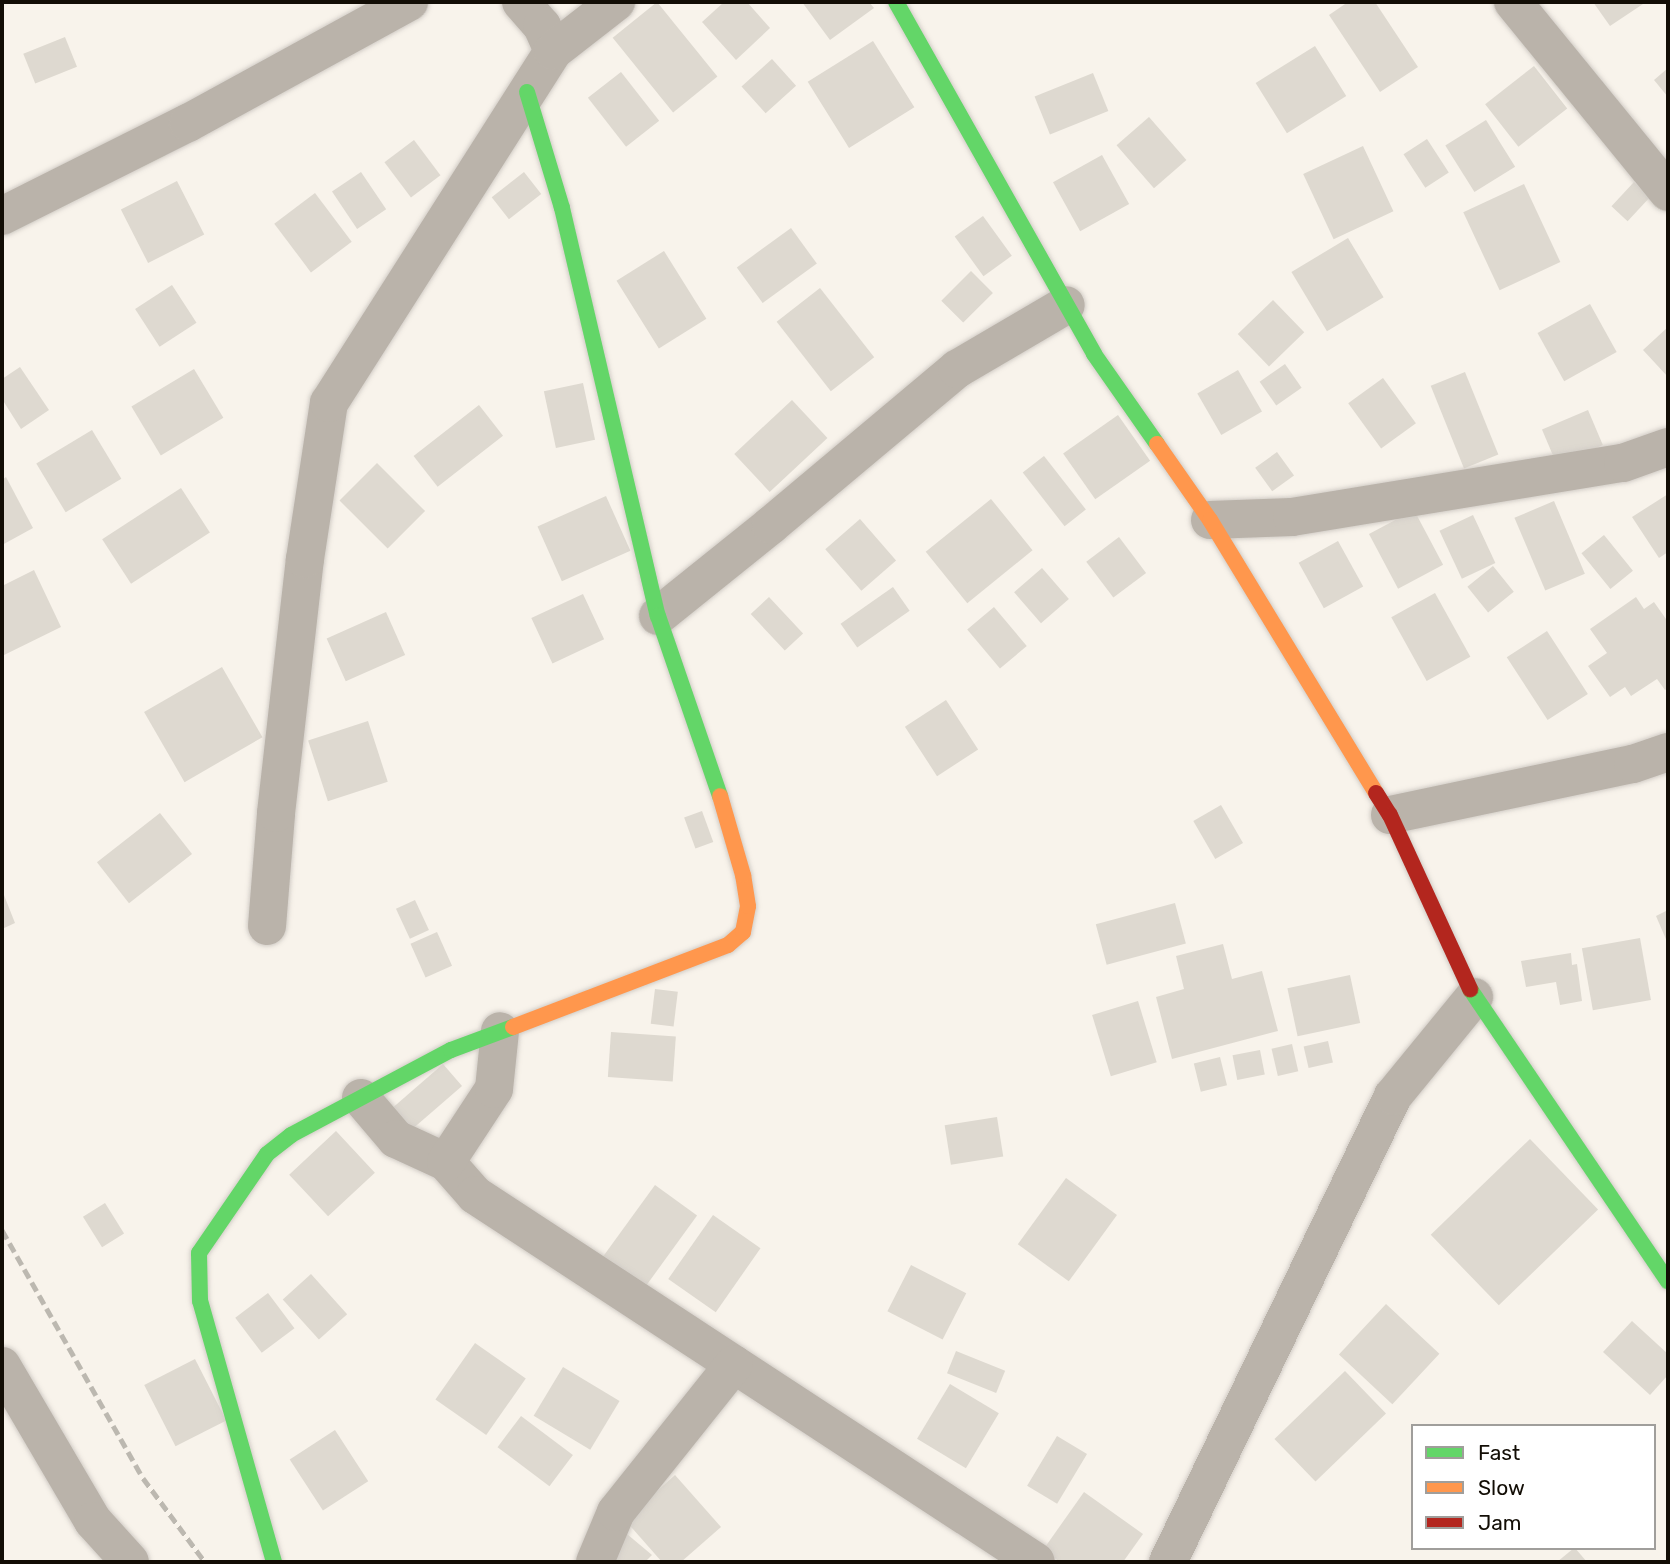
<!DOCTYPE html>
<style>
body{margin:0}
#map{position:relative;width:1670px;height:1564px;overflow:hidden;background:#f8f3eb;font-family:Rubik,sans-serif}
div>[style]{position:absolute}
.building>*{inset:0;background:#ded9d0;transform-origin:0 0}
.roads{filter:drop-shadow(0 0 2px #d2cdc7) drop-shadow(0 0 2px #d2cdc7)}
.street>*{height:38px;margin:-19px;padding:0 19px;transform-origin:19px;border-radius:19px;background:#bab3aa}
.fast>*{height:16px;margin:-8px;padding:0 8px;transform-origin:8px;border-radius:8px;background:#63d668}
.slow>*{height:16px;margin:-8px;padding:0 8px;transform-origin:8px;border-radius:8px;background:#ff974d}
.jam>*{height:16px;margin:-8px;padding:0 8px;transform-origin:8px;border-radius:8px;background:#b3261e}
.rail>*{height:5px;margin-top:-2.5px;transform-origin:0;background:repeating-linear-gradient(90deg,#bcb8b0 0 10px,transparent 0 15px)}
span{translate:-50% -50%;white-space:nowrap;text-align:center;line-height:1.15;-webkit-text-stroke:5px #fff;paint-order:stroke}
.frame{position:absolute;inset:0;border:4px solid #120d05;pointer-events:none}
.legend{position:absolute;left:1411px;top:1424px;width:245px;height:126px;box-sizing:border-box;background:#fff;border:2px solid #a09e9b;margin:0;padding:9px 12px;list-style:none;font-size:21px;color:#120d05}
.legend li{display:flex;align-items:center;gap:14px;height:35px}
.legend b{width:35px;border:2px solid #a09e9b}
</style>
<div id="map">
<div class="building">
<div style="left:657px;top:2px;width:96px;height:57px;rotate:51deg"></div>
<div style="clip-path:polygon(724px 2px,747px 2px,770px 28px,736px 60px,702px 22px)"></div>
<div style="clip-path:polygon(802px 2px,869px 2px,874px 8px,830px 40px)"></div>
<div style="clip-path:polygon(1348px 2px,1375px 2px,1418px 67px,1380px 92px,1329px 15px)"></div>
<div style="clip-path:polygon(1593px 2px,1646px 2px,1610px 26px)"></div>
<div style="left:65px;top:37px;width:32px;height:45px;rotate:68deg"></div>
<div style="left:873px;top:41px;width:78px;height:77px;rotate:58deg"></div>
<div style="left:1315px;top:46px;width:59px;height:70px;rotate:58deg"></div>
<div style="left:772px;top:59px;width:36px;height:41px;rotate:48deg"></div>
<div style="left:1534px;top:66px;width:54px;height:62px;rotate:52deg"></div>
<div style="clip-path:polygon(1668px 68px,1668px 97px,1654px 80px)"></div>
<div style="left:621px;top:72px;width:62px;height:42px;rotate:52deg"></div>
<div style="left:1093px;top:73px;width:41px;height:63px;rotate:68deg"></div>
<div style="left:1149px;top:117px;width:57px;height:43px;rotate:49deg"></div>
<div style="left:1486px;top:120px;width:55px;height:48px;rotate:58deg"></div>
<div style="left:1427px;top:139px;width:40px;height:28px;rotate:57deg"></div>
<div style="left:414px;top:140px;width:44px;height:37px;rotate:53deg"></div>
<div style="left:1363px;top:146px;width:72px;height:66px;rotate:65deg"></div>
<div style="left:1102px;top:155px;width:56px;height:56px;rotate:61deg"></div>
<div style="left:361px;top:172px;width:45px;height:35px;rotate:56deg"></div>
<div style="left:524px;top:172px;width:28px;height:41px;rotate:52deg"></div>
<div style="left:177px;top:181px;width:60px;height:63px;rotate:63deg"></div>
<div style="left:1634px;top:182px;width:22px;height:33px;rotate:43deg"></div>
<div style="left:1524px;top:184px;width:86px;height:67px;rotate:65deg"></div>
<div style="left:315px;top:193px;width:61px;height:51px;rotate:53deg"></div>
<div style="left:983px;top:216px;width:49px;height:35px;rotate:54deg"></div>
<div style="left:791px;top:228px;width:44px;height:67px;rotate:54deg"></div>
<div style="left:1348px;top:238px;width:69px;height:66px;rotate:59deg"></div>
<div style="left:664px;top:251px;width:80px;height:56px;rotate:58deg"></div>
<div style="left:971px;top:271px;width:31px;height:42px;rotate:45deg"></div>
<div style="left:172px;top:285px;width:45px;height:44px;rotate:57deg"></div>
<div style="left:820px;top:288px;width:88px;height:55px;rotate:52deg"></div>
<div style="left:1273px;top:300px;width:45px;height:49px;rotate:46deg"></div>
<div style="left:1590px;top:304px;width:55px;height:60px;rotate:61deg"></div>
<div style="clip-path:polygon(1668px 327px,1668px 377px,1643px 350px)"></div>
<div style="left:1285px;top:364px;width:29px;height:31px;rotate:55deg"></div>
<div style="clip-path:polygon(20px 367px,49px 410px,21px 429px,2px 399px,2px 379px)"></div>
<div style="left:194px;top:369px;width:57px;height:73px;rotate:59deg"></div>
<div style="left:1238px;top:370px;width:48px;height:47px;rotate:60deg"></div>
<div style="left:1465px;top:372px;width:89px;height:37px;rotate:68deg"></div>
<div style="left:1383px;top:378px;width:56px;height:43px;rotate:54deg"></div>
<div style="left:583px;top:383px;width:58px;height:40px;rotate:78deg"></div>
<div style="left:792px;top:400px;width:52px;height:79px;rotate:47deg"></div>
<div style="left:479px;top:405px;width:39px;height:83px;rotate:52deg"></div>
<div style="left:1588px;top:410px;width:38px;height:50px;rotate:67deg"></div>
<div style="left:1118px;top:415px;width:56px;height:67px;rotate:55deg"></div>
<div style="left:92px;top:430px;width:57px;height:65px;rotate:59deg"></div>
<div style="left:1277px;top:452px;width:29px;height:27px;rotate:54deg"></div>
<div style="left:1044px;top:456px;width:68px;height:27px;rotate:52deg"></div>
<div style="left:377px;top:463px;width:68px;height:53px;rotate:45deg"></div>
<div style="clip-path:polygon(6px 477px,33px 528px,2px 545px,2px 480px)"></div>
<div style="left:181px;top:488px;width:53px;height:94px;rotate:57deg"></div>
<div style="clip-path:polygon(1668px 494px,1668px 552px,1659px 558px,1632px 517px)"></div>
<div style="left:606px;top:496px;width:60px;height:75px;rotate:66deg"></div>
<div style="left:991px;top:499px;width:66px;height:84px;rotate:51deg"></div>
<div style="left:1554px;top:501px;width:79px;height:43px;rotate:67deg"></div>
<div style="left:1414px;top:510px;width:62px;height:51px;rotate:62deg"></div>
<div style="left:1473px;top:515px;width:53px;height:37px;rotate:65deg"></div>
<div style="left:860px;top:519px;width:55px;height:46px;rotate:49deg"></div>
<div style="left:1604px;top:535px;width:46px;height:29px;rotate:51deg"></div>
<div style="left:1119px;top:537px;width:45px;height:41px;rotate:53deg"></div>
<div style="left:1338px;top:541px;width:52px;height:45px;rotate:61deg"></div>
<div style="left:1493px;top:566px;width:33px;height:33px;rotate:51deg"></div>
<div style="left:1042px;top:568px;width:41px;height:37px;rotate:49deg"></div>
<div style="clip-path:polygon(34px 570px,61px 627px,2px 656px,2px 586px)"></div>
<div style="left:893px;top:587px;width:29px;height:64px;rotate:55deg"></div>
<div style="left:1435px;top:593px;width:73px;height:50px;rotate:61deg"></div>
<div style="left:583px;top:594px;width:50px;height:57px;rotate:65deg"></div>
<div style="left:769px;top:597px;width:50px;height:25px;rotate:47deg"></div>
<div style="clip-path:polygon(1636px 597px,1644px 609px,1654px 602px,1666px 619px,1668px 618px,1668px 688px,1665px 690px,1657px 679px,1631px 696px,1625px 687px,1610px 697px,1588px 666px,1607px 653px,1590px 629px)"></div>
<div style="left:994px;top:607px;width:51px;height:35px;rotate:50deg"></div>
<div style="left:386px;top:612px;width:47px;height:65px;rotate:66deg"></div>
<div style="left:1547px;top:631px;width:75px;height:48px;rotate:57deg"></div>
<div style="left:222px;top:667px;width:81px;height:90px;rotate:60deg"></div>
<div style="left:946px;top:700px;width:59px;height:49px;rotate:57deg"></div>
<div style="left:368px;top:721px;width:64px;height:63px;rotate:72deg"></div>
<div style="left:1221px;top:805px;width:44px;height:32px;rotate:60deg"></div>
<div style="left:702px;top:811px;width:33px;height:19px;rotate:70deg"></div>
<div style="left:160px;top:813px;width:52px;height:80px;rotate:52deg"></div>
<div style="clip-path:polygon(2px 890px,15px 923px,2px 929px)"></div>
<div style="left:415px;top:900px;width:33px;height:21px;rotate:65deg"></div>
<div style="left:1175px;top:903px;width:42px;height:82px;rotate:75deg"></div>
<div style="clip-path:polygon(1668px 910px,1668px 944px,1656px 916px)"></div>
<div style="left:437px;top:932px;width:37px;height:29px;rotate:66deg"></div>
<div style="left:1640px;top:938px;width:63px;height:59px;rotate:80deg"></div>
<div style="clip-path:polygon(1223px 944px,1232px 979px,1262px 971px,1278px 1031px,1172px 1059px,1156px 997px,1184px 989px,1176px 956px)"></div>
<div style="clip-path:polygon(1571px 953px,1572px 965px,1577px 964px,1582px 1001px,1560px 1005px,1556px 982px,1526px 987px,1521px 961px)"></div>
<div style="left:1350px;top:975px;width:49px;height:64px;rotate:78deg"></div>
<div style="left:655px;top:989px;width:23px;height:35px;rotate:7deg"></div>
<div style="left:1138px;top:1001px;width:64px;height:48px;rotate:73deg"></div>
<div style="left:611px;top:1032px;width:65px;height:45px;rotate:4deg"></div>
<div style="left:1328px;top:1041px;width:22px;height:25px;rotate:77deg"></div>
<div style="left:1292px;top:1044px;width:28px;height:21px;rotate:77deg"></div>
<div style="left:1260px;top:1050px;width:25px;height:28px;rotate:79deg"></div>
<div style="left:1220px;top:1057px;width:29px;height:27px;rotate:76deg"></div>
<div style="left:443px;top:1064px;width:29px;height:80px;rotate:49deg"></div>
<div style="left:997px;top:1117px;width:40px;height:53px;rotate:81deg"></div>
<div style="left:336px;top:1131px;width:57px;height:64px;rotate:47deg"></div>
<div style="left:1530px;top:1139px;width:98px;height:138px;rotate:46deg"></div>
<div style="left:1066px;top:1178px;width:63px;height:82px;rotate:36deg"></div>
<div style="left:655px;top:1185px;width:52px;height:88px;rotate:36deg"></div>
<div style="left:105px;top:1203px;width:36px;height:26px;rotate:58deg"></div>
<div style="left:713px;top:1215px;width:58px;height:78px;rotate:35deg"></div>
<div style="left:911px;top:1265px;width:62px;height:52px;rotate:27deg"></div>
<div style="left:311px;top:1274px;width:54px;height:38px;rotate:48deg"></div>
<div style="left:268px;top:1293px;width:44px;height:41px;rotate:53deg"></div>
<div style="left:1386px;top:1304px;width:73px;height:69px;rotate:43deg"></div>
<div style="clip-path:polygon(1632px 1321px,1668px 1354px,1668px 1375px,1650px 1395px,1603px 1352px)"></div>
<div style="left:475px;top:1343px;width:62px;height:69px;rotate:35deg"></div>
<div style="left:956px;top:1351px;width:53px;height:24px;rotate:22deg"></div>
<div style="left:195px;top:1359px;width:69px;height:57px;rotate:63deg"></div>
<div style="left:563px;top:1367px;width:66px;height:57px;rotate:31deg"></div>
<div style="left:1345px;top:1371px;width:59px;height:98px;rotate:46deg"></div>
<div style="left:950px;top:1384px;width:57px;height:64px;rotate:31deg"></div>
<div style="left:521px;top:1416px;width:65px;height:39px;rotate:37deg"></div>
<div style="left:335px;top:1430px;width:61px;height:54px;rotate:57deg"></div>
<div style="left:1057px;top:1436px;width:35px;height:58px;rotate:31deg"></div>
<div style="clip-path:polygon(675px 1475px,721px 1527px,681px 1562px,662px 1562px,625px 1520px)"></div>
<div style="clip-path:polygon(1084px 1492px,1143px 1534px,1123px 1562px,1060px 1562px,1043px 1550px)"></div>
<div style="clip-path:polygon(627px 1534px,652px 1555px,645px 1562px,605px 1562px)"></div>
<div style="clip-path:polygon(1575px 1548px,1587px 1562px,1557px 1562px,1574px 1548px)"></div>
</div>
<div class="roads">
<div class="street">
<div style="left:521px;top:2px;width:32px;rotate:49deg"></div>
<div style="left:542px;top:26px;width:27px;rotate:66deg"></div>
<div style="left:1513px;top:2px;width:245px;rotate:50.8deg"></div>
<div style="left:2px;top:216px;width:208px;rotate:-26.6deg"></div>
<div style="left:188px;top:123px;width:252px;rotate:-28.7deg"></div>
<div style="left:1210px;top:520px;width:82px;rotate:-2.1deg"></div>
<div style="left:1292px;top:517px;width:335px;rotate:-9.3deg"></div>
<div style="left:1623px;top:463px;width:48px;rotate:-19.6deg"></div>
<div style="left:658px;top:616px;width:145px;rotate:-38.8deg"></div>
<div style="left:771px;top:525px;width:243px;rotate:-40deg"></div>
<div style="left:957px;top:369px;width:126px;rotate:-30.4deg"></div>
<div style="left:1390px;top:815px;width:248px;rotate:-11.9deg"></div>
<div style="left:1633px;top:764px;width:37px;rotate:-19deg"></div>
<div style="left:267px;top:926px;width:113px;rotate:-85.4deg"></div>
<div style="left:276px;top:813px;width:256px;rotate:-83.5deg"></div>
<div style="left:305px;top:559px;width:158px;rotate:-81.3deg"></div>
<div style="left:329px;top:403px;width:417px;rotate:-57.5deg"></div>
<div style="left:553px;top:51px;width:80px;rotate:-37.9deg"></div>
<div style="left:361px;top:1098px;width:54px;rotate:49.5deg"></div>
<div style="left:396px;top:1139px;width:55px;rotate:24.7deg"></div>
<div style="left:446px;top:1162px;width:44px;rotate:48.7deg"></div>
<div style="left:475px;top:1195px;width:670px;rotate:33.19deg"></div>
<div style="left:446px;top:1162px;width:87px;rotate:-56.7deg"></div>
<div style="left:494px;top:1089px;width:58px;rotate:-84.1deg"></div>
<div style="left:2px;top:1366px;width:180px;rotate:59.6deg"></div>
<div style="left:93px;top:1521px;width:55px;rotate:47.9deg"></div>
<div style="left:595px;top:1562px;width:54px;rotate:-67.2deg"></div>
<div style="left:616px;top:1512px;width:189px;rotate:-51.4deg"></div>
<div style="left:1168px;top:1562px;width:517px;rotate:-64.23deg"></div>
<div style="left:1393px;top:1096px;width:128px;rotate:-50.7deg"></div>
</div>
<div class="fast">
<div style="left:896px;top:2px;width:404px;rotate:60.6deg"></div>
<div style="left:1094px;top:354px;width:110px;rotate:55deg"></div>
<div style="left:527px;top:92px;width:121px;rotate:73.2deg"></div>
<div style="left:562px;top:208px;width:419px;rotate:76.8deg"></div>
<div style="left:658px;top:616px;width:190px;rotate:71deg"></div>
<div style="left:1470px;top:989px;width:353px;rotate:55.9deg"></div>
<div style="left:274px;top:1562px;width:271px;rotate:-105.8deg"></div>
<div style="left:200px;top:1301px;width:48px;rotate:-91.2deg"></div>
<div style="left:199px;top:1253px;width:120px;rotate:-55.5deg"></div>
<div style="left:267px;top:1154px;width:31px;rotate:-38deg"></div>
<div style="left:291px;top:1135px;width:181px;rotate:-28deg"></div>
<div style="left:451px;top:1050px;width:66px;rotate:-20.4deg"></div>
</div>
<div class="slow">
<div style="left:1157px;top:444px;width:93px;rotate:55.1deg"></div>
<div style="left:1210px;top:520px;width:320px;rotate:58.7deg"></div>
<div style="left:513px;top:1027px;width:230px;rotate:-20.9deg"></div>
<div style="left:728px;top:945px;width:20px;rotate:-41deg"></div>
<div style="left:743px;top:932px;width:26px;rotate:-79deg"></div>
<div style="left:748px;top:906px;width:31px;rotate:-99deg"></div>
<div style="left:743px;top:875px;width:82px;rotate:-106.2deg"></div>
</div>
<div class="jam">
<div style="left:1376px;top:793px;width:26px;rotate:58deg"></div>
<div style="left:1390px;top:815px;width:192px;rotate:65.3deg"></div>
</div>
</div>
<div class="rail">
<div style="left:2px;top:1230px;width:285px;rotate:60.4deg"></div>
<div style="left:143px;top:1478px;width:104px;rotate:53.6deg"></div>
</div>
<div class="frame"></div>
<ul class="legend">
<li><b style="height:9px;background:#63d668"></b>Fast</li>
<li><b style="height:9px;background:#ff974d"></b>Slow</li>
<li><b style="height:9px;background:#b3261e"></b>Jam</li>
</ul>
</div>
